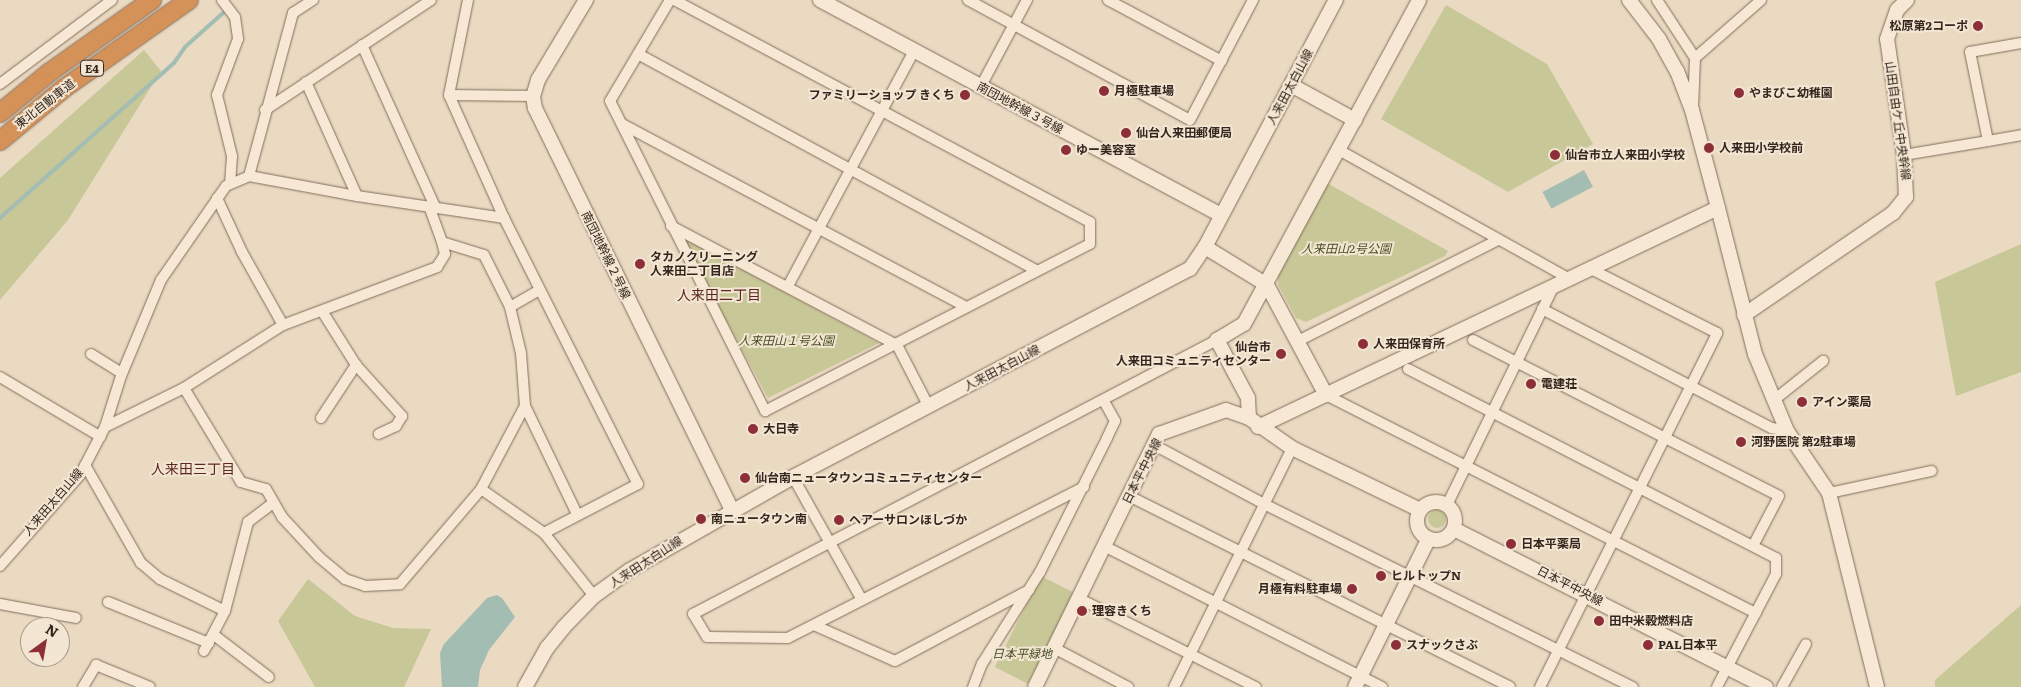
<!DOCTYPE html>
<meta charset="utf-8">
<style>
body{margin:0}
#map{position:relative;width:2021px;height:687px;overflow:hidden;background:#eadac2;font-family:Literata,"Noto Sans JP",serif}
div>[style]{position:absolute}
.green>*{inset:0;background:#c7c797;transform-origin:0 0}
.round{border-radius:50%}
.water>*{inset:0;background:#a4bdb3;transform-origin:0 0}
.stream>*{height:4px;margin:-2px;padding:0 2px;transform-origin:2px;border-radius:2px;background:#a4bdb3}
.roads{filter:drop-shadow(0 0 1px #836c5a) drop-shadow(0 0 1px #836c5a)}
.street>*{height:10px;margin:-5px;padding:0 5px;transform-origin:5px;border-radius:5px;background:#f6e8d4}
.secondary>*{height:14px;margin:-7px;padding:0 7px;transform-origin:7px;border-radius:7px;background:#f6e8d4}
.secondary>.ring{margin:-7px;padding:0;box-sizing:content-box;background:none;border:14px solid #f6e8d4;border-radius:50%}
.highway>*{height:18px;margin:-9px;padding:0 9px;transform-origin:9px;border-radius:9px;background:#d49158}
.dots>*{width:14px;height:14px;translate:-50% -50%;box-sizing:border-box;border:2px solid #f2e5d1;border-radius:50%}
span{translate:-50% -50%;white-space:nowrap;text-align:center;line-height:1.15;-webkit-text-stroke:4px #f2e5d1;paint-order:stroke}
.shield-label span{padding:1px 4px;background:#f2e5d1;border:1px solid;border-radius:4px;-webkit-text-stroke-width:0}
.shield-label{font-size:11px;color:#34261e;font-weight:700}
.poi-label{font-size:12px;color:#34261e;font-weight:700}
.right{translate:-100% -50%;text-align:right}
.left{translate:0 -50%;text-align:left}
.street-label{font-size:12px;color:#34261e}
.park-label{font-size:12px;color:#484e26;font-style:italic}
.neighbourhood-label{font-size:14px;color:#5d2720}
.north{position:absolute;left:20px;top:617px;width:50px;height:50px;box-sizing:border-box;background:#f2e5d1;border:1px solid #a69989;border-radius:50%;rotate:32deg;font-size:14px;font-weight:700;line-height:20px;text-align:center;color:#34261e}
.north::after{content:'';display:block;margin:auto;width:18px;height:22px;background:#8d2f39;clip-path:polygon(50% 0,100% 100%,50% 72%,0 100%)}
</style>
<div id="map">
<div class="green">
<div style="clip-path:polygon(1446px 5px,1547px 64px,1593px 144px,1508px 192px,1381px 119px)"></div>
<div style="clip-path:polygon(144px 50px,161px 71px,68px 220px,0 300px,0 178px)"></div>
<div style="clip-path:polygon(1327px 183px,1448px 251px,1445px 256px,1306px 322px,1296px 318px,1278px 285px,1278px 275px)"></div>
<div style="clip-path:polygon(688px 240px,879px 343px,768px 398px,684px 243px)"></div>
<div style="clip-path:polygon(2021px 244px,2021px 372px,1956px 396px,1935px 282px)"></div>
<div class="round" style="left:1428px;top:510px;width:18px;height:18px"></div>
<div style="left:1041px;top:576px;width:37px;height:102px;rotate:27deg"></div>
<div style="clip-path:polygon(308px 579px,355px 616px,393px 628px,431px 629px,404px 687px,315px 687px,278px 621px)"></div>
<div style="clip-path:polygon(2021px 605px,2021px 687px,1935px 687px,1935px 680px)"></div>
</div>
<div class="water">
<div style="left:1584px;top:170px;width:19px;height:47px;rotate:62deg"></div>
<div style="clip-path:polygon(497px 595px,502px 598px,515px 617px,489px 650px,480px 670px,478px 687px,442px 687px,440px 653px,444px 644px,487px 598px)"></div>
</div>
<div class="stream">
<div style="left:0;top:218px;width:233px;rotate:-41.7deg"></div>
<div style="left:174px;top:63px;width:19px;rotate:-55deg"></div>
<div style="left:185px;top:47px;width:51px;rotate:-41.8deg"></div>
</div>
<div class="roads">
<div class="street">
<div style="left:222px;top:0;width:21px;rotate:53deg"></div>
<div style="left:235px;top:17px;width:22px;rotate:82deg"></div>
<div style="left:238px;top:39px;width:60px;rotate:110.6deg"></div>
<div style="left:217px;top:95px;width:63px;rotate:76.2deg"></div>
<div style="left:232px;top:156px;width:26px;rotate:94deg"></div>
<div style="left:468px;top:0;width:97px;rotate:101.3deg"></div>
<div style="left:449px;top:95px;width:135px;rotate:65.9deg"></div>
<div style="left:504px;top:218px;width:298px;rotate:63.3deg"></div>
<div style="left:638px;top:484px;width:106px;rotate:152.5deg"></div>
<div style="left:670px;top:0;width:117px;rotate:120.7deg"></div>
<div style="left:610px;top:101px;width:347px;rotate:63.4deg"></div>
<div style="left:765px;top:411px;width:365px;rotate:-27.2deg"></div>
<div style="left:1090px;top:244px;width:22px;rotate:-90deg"></div>
<div style="left:1090px;top:222px;width:471px;rotate:-151.9deg"></div>
<div style="left:968px;top:0;width:252px;rotate:28.4deg"></div>
<div style="left:1190px;top:120px;width:136px;rotate:-62.3deg"></div>
<div style="left:1108px;top:0;width:129px;rotate:28.2deg"></div>
<div style="left:1657px;top:0;width:69px;rotate:56.8deg"></div>
<div style="left:1695px;top:58px;width:49px;rotate:92.3deg"></div>
<div style="left:362px;top:45px;width:178px;rotate:65.7deg"></div>
<div style="left:638px;top:54px;width:454px;rotate:28.5deg"></div>
<div style="left:1695px;top:58px;width:88px;rotate:-41.3deg"></div>
<div style="left:306px;top:82px;width:125px;rotate:65.9deg"></div>
<div style="left:0;top:84px;width:140px;rotate:-36.9deg"></div>
<div style="left:981px;top:86px;width:98px;rotate:-61.9deg"></div>
<div style="left:449px;top:95px;width:84px;rotate:0.7deg"></div>
<div style="left:265px;top:110px;width:199px;rotate:-33.5deg"></div>
<div style="left:622px;top:124px;width:387px;rotate:28deg"></div>
<div style="left:1988px;top:141px;width:34px;rotate:-10deg"></div>
<div style="left:1339px;top:150px;width:262px;rotate:29.2deg"></div>
<div style="left:1904px;top:155px;width:85px;rotate:-9.5deg"></div>
<div style="left:1988px;top:141px;width:91px;rotate:-101.4deg"></div>
<div style="left:1970px;top:52px;width:52px;rotate:-10deg"></div>
<div style="left:249px;top:176px;width:110px;rotate:10.5deg"></div>
<div style="left:357px;top:196px;width:149px;rotate:8.5deg"></div>
<div style="left:217px;top:198px;width:60px;rotate:65.2deg"></div>
<div style="left:242px;top:252px;width:84px;rotate:60.7deg"></div>
<div style="left:429px;top:206px;width:38px;rotate:70deg"></div>
<div style="left:442px;top:242px;width:44px;rotate:17.2deg"></div>
<div style="left:484px;top:255px;width:58px;rotate:63.4deg"></div>
<div style="left:510px;top:307px;width:47px;rotate:76.6deg"></div>
<div style="left:521px;top:353px;width:53px;rotate:85.7deg"></div>
<div style="left:525px;top:406px;width:120px;rotate:64.3deg"></div>
<div style="left:671px;top:226px;width:255px;rotate:27.8deg"></div>
<div style="left:897px;top:345px;width:70px;rotate:62.7deg"></div>
<div style="left:788px;top:286px;width:267px;rotate:-61.8deg"></div>
<div style="left:510px;top:307px;width:34px;rotate:-30deg"></div>
<div style="left:1542px;top:309px;width:259px;rotate:27.4deg"></div>
<div style="left:1772px;top:428px;width:15px;rotate:11deg"></div>
<div style="left:322px;top:311px;width:64px;rotate:57.8deg"></div>
<div style="left:356px;top:365px;width:69px;rotate:48deg"></div>
<div style="left:402px;top:416px;width:12px;rotate:121deg"></div>
<div style="left:396px;top:426px;width:19px;rotate:155deg"></div>
<div style="left:1473px;top:340px;width:343px;rotate:27deg"></div>
<div style="left:1779px;top:496px;width:56px;rotate:117.5deg"></div>
<div style="left:1298px;top:341px;width:224px;rotate:-26.8deg"></div>
<div style="left:91px;top:354px;width:36px;rotate:32deg"></div>
<div style="left:1408px;top:369px;width:414px;rotate:27.2deg"></div>
<div style="left:1776px;top:558px;width:16px;rotate:90deg"></div>
<div style="left:1776px;top:574px;width:127px;rotate:117.6deg"></div>
<div style="left:0;top:377px;width:117px;rotate:30.7deg"></div>
<div style="left:184px;top:388px;width:117px;rotate:-32.5deg"></div>
<div style="left:283px;top:325px;width:165px;rotate:-20.6deg"></div>
<div style="left:437px;top:267px;width:15px;rotate:-58deg"></div>
<div style="left:445px;top:254px;width:12px;rotate:-104deg"></div>
<div style="left:1326px;top:395px;width:482px;rotate:26.9deg"></div>
<div style="left:1774px;top:400px;width:63px;rotate:-38.5deg"></div>
<div style="left:321px;top:418px;width:64px;rotate:-56.6deg"></div>
<div style="left:105px;top:427px;width:53px;rotate:-72.6deg"></div>
<div style="left:121px;top:376px;width:104px;rotate:-67.4deg"></div>
<div style="left:161px;top:280px;width:114px;rotate:-55.3deg"></div>
<div style="left:226px;top:186px;width:25px;rotate:-23deg"></div>
<div style="left:249px;top:176px;width:169px;rotate:-74.9deg"></div>
<div style="left:293px;top:13px;width:24px;rotate:-33deg"></div>
<div style="left:1154px;top:445px;width:125px;rotate:28.2deg"></div>
<div style="left:1264px;top:504px;width:412px;rotate:26.4deg"></div>
<div style="left:85px;top:465px;width:113px;rotate:60.3deg"></div>
<div style="left:141px;top:563px;width:25px;rotate:40deg"></div>
<div style="left:160px;top:579px;width:72px;rotate:26.2deg"></div>
<div style="left:225px;top:611px;width:92px;rotate:-75.5deg"></div>
<div style="left:248px;top:522px;width:31px;rotate:-37deg"></div>
<div style="left:793px;top:477px;width:141px;rotate:60.7deg"></div>
<div style="left:1084px;top:487px;width:332px;rotate:153deg"></div>
<div style="left:788px;top:638px;width:81px;rotate:-179.3deg"></div>
<div style="left:707px;top:637px;width:27px;rotate:-121deg"></div>
<div style="left:693px;top:614px;width:591px;rotate:-27.61deg"></div>
<div style="left:481px;top:489px;width:94px;rotate:-62.1deg"></div>
<div style="left:1829px;top:493px;width:105px;rotate:-12.1deg"></div>
<div style="left:1129px;top:496px;width:426px;rotate:26.6deg"></div>
<div style="left:1447px;top:505px;width:244px;rotate:-64deg"></div>
<div style="left:1104px;top:546px;width:312px;rotate:26.9deg"></div>
<div style="left:0;top:566px;width:121px;rotate:-48.7deg"></div>
<div style="left:80px;top:475px;width:54px;rotate:-62.5deg"></div>
<div style="left:105px;top:427px;width:88px;rotate:-26.3deg"></div>
<div style="left:184px;top:388px;width:110px;rotate:58.8deg"></div>
<div style="left:241px;top:482px;width:26px;rotate:16deg"></div>
<div style="left:266px;top:489px;width:32px;rotate:60deg"></div>
<div style="left:282px;top:517px;width:54px;rotate:47.2deg"></div>
<div style="left:319px;top:557px;width:34px;rotate:40deg"></div>
<div style="left:345px;top:579px;width:21px;rotate:19deg"></div>
<div style="left:365px;top:586px;width:35px;rotate:-3deg"></div>
<div style="left:400px;top:584px;width:125px;rotate:-49.5deg"></div>
<div style="left:481px;top:489px;width:77px;rotate:34.9deg"></div>
<div style="left:544px;top:533px;width:80px;rotate:51.6deg"></div>
<div style="left:1078px;top:598px;width:199px;rotate:26.6deg"></div>
<div style="left:108px;top:602px;width:109px;rotate:22.1deg"></div>
<div style="left:0;top:604px;width:77px;rotate:10.4deg"></div>
<div style="left:816px;top:626px;width:86px;rotate:23.9deg"></div>
<div style="left:895px;top:661px;width:152px;rotate:-27.9deg"></div>
<div style="left:214px;top:635px;width:69px;rotate:37.4deg"></div>
<div style="left:1054px;top:648px;width:84px;rotate:27.8deg"></div>
<div style="left:204px;top:651px;width:45px;rotate:-62.3deg"></div>
<div style="left:83px;top:687px;width:26px;rotate:-59deg"></div>
<div style="left:96px;top:665px;width:58px;rotate:22.2deg"></div>
<div style="left:973px;top:687px;width:25px;rotate:-69deg"></div>
<div style="left:982px;top:664px;width:109px;rotate:-57.8deg"></div>
<div style="left:1040px;top:572px;width:150px;rotate:-63.4deg"></div>
<div style="left:1107px;top:438px;width:19px;rotate:-65deg"></div>
<div style="left:1115px;top:421px;width:23px;rotate:-119deg"></div>
<div style="left:1174px;top:687px;width:267px;rotate:-63.7deg"></div>
<div style="left:1540px;top:687px;width:396px;rotate:-63.4deg"></div>
<div style="left:1717px;top:333px;width:139px;rotate:-153.1deg"></div>
<div style="left:1782px;top:687px;width:49px;rotate:-60.8deg"></div>
</div>
<div class="secondary">
<div style="left:586px;top:0;width:93px;rotate:121deg"></div>
<div style="left:538px;top:80px;width:17px;rotate:107deg"></div>
<div style="left:533px;top:96px;width:12px;rotate:81deg"></div>
<div style="left:535px;top:108px;width:449px;rotate:63.9deg"></div>
<div style="left:820px;top:0;width:455px;rotate:28.2deg"></div>
<div style="left:1629px;top:0;width:49px;rotate:52.4deg"></div>
<div style="left:1659px;top:39px;width:37px;rotate:61deg"></div>
<div style="left:1677px;top:71px;width:42px;rotate:69deg"></div>
<div style="left:1692px;top:110px;width:101px;rotate:75.1deg"></div>
<div style="left:1291px;top:85px;width:73px;rotate:28.7deg"></div>
<div style="left:1205px;top:247px;width:73px;rotate:31.5deg"></div>
<div style="left:1267px;top:285px;width:125px;rotate:61.8deg"></div>
<div style="left:1744px;top:315px;width:181px;rotate:-34.4deg"></div>
<div style="left:1893px;top:213px;width:21px;rotate:-51deg"></div>
<div style="left:1906px;top:197px;width:42px;rotate:-92.7deg"></div>
<div style="left:1904px;top:155px;width:117px;rotate:-98.3deg"></div>
<div style="left:1887px;top:39px;width:31px;rotate:-71deg"></div>
<div style="left:1897px;top:10px;width:14px;rotate:-45deg"></div>
<div style="left:1249px;top:418px;width:20px;rotate:-93deg"></div>
<div style="left:1248px;top:398px;width:66px;rotate:-118.1deg"></div>
<div style="left:1217px;top:340px;width:31px;rotate:-31deg"></div>
<div style="left:1244px;top:324px;width:368px;rotate:-61.6deg"></div>
<div style="left:1258px;top:427px;width:509px;rotate:-25.46deg"></div>
<div style="left:1718px;top:208px;width:151px;rotate:75.8deg"></div>
<div style="left:1755px;top:354px;width:83px;rotate:67.4deg"></div>
<div style="left:1787px;top:431px;width:75px;rotate:55.9deg"></div>
<div style="left:1829px;top:493px;width:200px;rotate:76.1deg"></div>
<div class="ring" style="left:1417px;top:502px;width:24px;height:24px"></div>
<div style="left:1454px;top:529px;width:350px;rotate:26.9deg"></div>
<div style="left:525px;top:687px;width:45px;rotate:-60.6deg"></div>
<div style="left:547px;top:648px;width:26px;rotate:-51deg"></div>
<div style="left:563px;top:628px;width:45px;rotate:-45.9deg"></div>
<div style="left:594px;top:596px;width:44px;rotate:-35.8deg"></div>
<div style="left:630px;top:570px;width:188px;rotate:-29.7deg"></div>
<div style="left:793px;top:477px;width:448px;rotate:-27.7deg"></div>
<div style="left:1190px;top:269px;width:27px;rotate:-56deg"></div>
<div style="left:1205px;top:247px;width:280px;rotate:-62.1deg"></div>
<div style="left:1035px;top:687px;width:282px;rotate:-63.9deg"></div>
<div style="left:1159px;top:434px;width:71px;rotate:-19.7deg"></div>
<div style="left:1226px;top:410px;width:24px;rotate:19deg"></div>
<div style="left:1249px;top:418px;width:52px;rotate:34.9deg"></div>
<div style="left:1292px;top:448px;width:142px;rotate:25.8deg"></div>
<div style="left:1355px;top:687px;width:166px;rotate:-63.6deg"></div>
</div>
<div class="highway">
<div style="left:0;top:113px;width:65px;rotate:-39.4deg"></div>
<div style="left:50px;top:72px;width:125px;rotate:-35.2deg"></div>
<div style="left:0;top:141px;width:82px;rotate:-39.5deg"></div>
<div style="left:63px;top:89px;width:154px;rotate:-35.2deg"></div>
</div>
</div>
<div class="dots">
<div style="left:1978px;top:26px;background:#8d2f39"></div>
<div style="left:1104px;top:91px;background:#8d2f39"></div>
<div style="left:1739px;top:93px;background:#8d2f39"></div>
<div style="left:965px;top:95px;background:#8d2f39"></div>
<div style="left:1126px;top:133px;background:#8d2f39"></div>
<div style="left:1709px;top:148px;background:#8d2f39"></div>
<div style="left:1066px;top:150px;background:#8d2f39"></div>
<div style="left:1555px;top:155px;background:#8d2f39"></div>
<div style="left:640px;top:264px;background:#8d2f39"></div>
<div style="left:1363px;top:344px;background:#8d2f39"></div>
<div style="left:1281px;top:354px;background:#8d2f39"></div>
<div style="left:1531px;top:384px;background:#8d2f39"></div>
<div style="left:1802px;top:402px;background:#8d2f39"></div>
<div style="left:753px;top:429px;background:#8d2f39"></div>
<div style="left:1741px;top:442px;background:#8d2f39"></div>
<div style="left:745px;top:478px;background:#8d2f39"></div>
<div style="left:701px;top:519px;background:#8d2f39"></div>
<div style="left:839px;top:520px;background:#8d2f39"></div>
<div style="left:1511px;top:544px;background:#8d2f39"></div>
<div style="left:1381px;top:576px;background:#8d2f39"></div>
<div style="left:1352px;top:589px;background:#8d2f39"></div>
<div style="left:1082px;top:611px;background:#8d2f39"></div>
<div style="left:1599px;top:621px;background:#8d2f39"></div>
<div style="left:1396px;top:645px;background:#8d2f39"></div>
<div style="left:1648px;top:645px;background:#8d2f39"></div>
</div>
<div class="shield-label">
<span style="left:92px;top:68px">E4</span>
</div>
<div class="poi-label">
<span class="right" style="left:1968px;top:26px">松原第2コーポ</span>
<span class="left" style="left:1114px;top:91px">月極駐車場</span>
<span class="left" style="left:1749px;top:93px">やまびこ幼稚園</span>
<span class="right" style="left:955px;top:95px">ファミリーショップ きくち</span>
<span class="left" style="left:1136px;top:133px">仙台人来田郵便局</span>
<span class="left" style="left:1719px;top:148px">人来田小学校前</span>
<span class="left" style="left:1076px;top:150px">ゆー美容室</span>
<span class="left" style="left:1565px;top:155px">仙台市立人来田小学校</span>
<span class="left" style="left:650px;top:264px">タカノクリーニング<br>人来田二丁目店</span>
<span class="left" style="left:1373px;top:344px">人来田保育所</span>
<span class="right" style="left:1271px;top:354px">仙台市<br>人来田コミュニティセンター</span>
<span class="left" style="left:1541px;top:384px">電建荘</span>
<span class="left" style="left:1812px;top:402px">アイン薬局</span>
<span class="left" style="left:763px;top:429px">大日寺</span>
<span class="left" style="left:1751px;top:442px">河野医院 第2駐車場</span>
<span class="left" style="left:755px;top:478px">仙台南ニュータウンコミュニティセンター</span>
<span class="left" style="left:711px;top:519px">南ニュータウン南</span>
<span class="left" style="left:849px;top:520px">ヘアーサロンほしづか</span>
<span class="left" style="left:1521px;top:544px">日本平薬局</span>
<span class="left" style="left:1391px;top:576px">ヒルトップN</span>
<span class="right" style="left:1342px;top:589px">月極有料駐車場</span>
<span class="left" style="left:1092px;top:611px">理容きくち</span>
<span class="left" style="left:1609px;top:621px">田中米穀燃料店</span>
<span class="left" style="left:1406px;top:645px">スナックさぶ</span>
<span class="left" style="left:1658px;top:645px">PAL日本平</span>
</div>
<div class="street-label">
<span style="left:1290px;top:87px;rotate:-62deg">人来田太白山線</span>
<span style="left:45px;top:104px;rotate:-38deg">東北自動車道</span>
<span style="left:1020px;top:108px;rotate:28deg">南団地幹線３号線</span>
<span style="left:1898px;top:121px;rotate:82deg">山田自由ケ丘中央幹線</span>
<span style="left:606px;top:255px;rotate:64deg">南団地幹線２号線</span>
<span style="left:1002px;top:368px;rotate:-28deg">人来田太白山線</span>
<span style="left:1142px;top:471px;rotate:-63deg">日本平中央線</span>
<span style="left:53px;top:502px;rotate:-49deg">人来田太白山線</span>
<span style="left:646px;top:562px;rotate:-33deg">人来田太白山線</span>
<span style="left:1570px;top:586px;rotate:27deg">日本平中央線</span>
</div>
<div class="park-label">
<span style="left:1346px;top:249px">人来田山2号公園</span>
<span style="left:786px;top:341px">人来田山１号公園</span>
<span style="left:1022px;top:654px">日本平緑地</span>
</div>
<div class="neighbourhood-label">
<span style="left:719px;top:294px">人来田二丁目</span>
<span style="left:193px;top:468px">人来田三丁目</span>
</div>
<div class="north">N</div>
</div>
